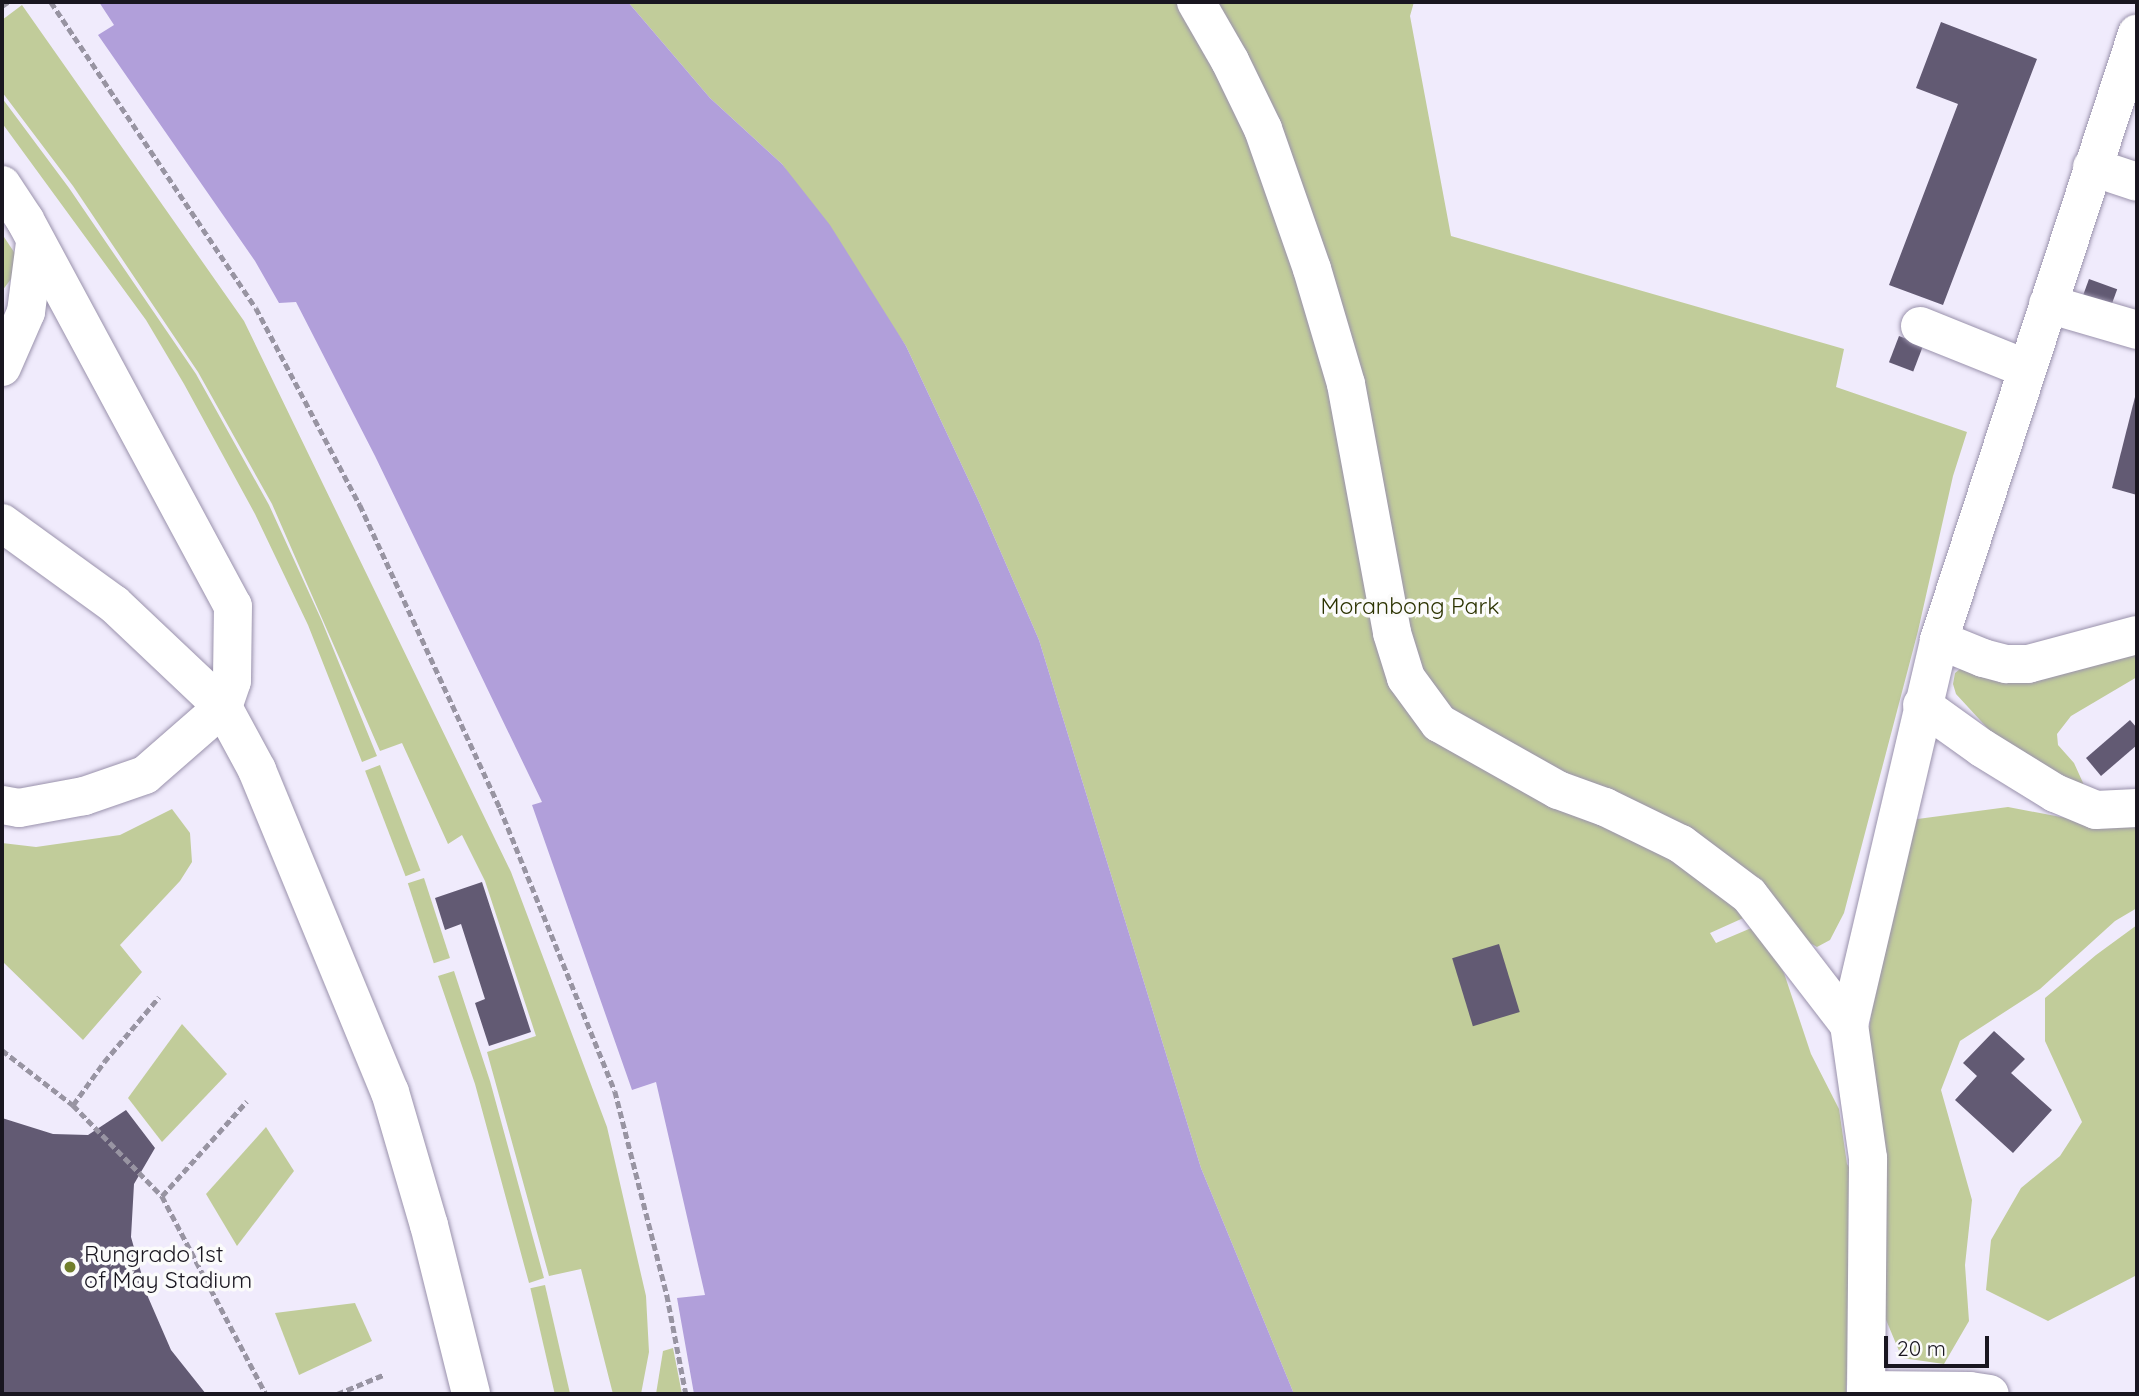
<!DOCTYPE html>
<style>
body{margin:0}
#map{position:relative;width:2139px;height:1396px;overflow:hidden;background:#f0ebfc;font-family:Quicksand,sans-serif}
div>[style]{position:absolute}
.green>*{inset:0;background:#c1cc9a;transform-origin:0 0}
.water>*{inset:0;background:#b19fda}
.building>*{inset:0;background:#625a73;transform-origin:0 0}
.path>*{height:4.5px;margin-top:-2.25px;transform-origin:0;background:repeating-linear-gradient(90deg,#9894a2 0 7px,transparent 0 10.5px)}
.roads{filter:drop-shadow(0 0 2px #9a92ac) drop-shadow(0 0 2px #9a92ac)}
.minor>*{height:38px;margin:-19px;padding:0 19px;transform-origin:19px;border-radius:19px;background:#fff}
.dots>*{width:19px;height:19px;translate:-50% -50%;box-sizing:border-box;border:4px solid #fbfbfb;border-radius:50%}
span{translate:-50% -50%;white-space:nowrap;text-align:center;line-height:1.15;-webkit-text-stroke:7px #fbfbfb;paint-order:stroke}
.park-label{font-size:23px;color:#2c3301}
.poi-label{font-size:23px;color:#191620}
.left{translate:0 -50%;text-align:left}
.frame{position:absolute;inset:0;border:4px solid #191620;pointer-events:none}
.scale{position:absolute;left:1884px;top:1336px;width:105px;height:32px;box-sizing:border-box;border:4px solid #191620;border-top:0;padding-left:9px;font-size:21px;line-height:24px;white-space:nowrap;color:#191620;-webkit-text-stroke:5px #fbfbfb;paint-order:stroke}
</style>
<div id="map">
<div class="green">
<div style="clip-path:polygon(628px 2px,1414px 2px,1410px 16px,1451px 236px,1844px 349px,1836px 387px,1967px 432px,1953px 476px,1918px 631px,1844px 913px,1830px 940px,1817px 947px,1798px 936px,1750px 915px,1710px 933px,1716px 943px,1756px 926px,1784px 973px,1811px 1054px,1839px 1109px,1847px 1164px,1856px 1178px,1846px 1394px,1294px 1394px,1201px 1168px,1039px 640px,979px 502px,906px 346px,782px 164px,710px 98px)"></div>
<div style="clip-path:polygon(22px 5px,244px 321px,511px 872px,607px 1127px,646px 1296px,649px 1352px,641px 1394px,613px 1394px,581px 1269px,549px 1276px,487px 1052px,536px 1036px,485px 881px,462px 835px,448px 844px,402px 743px,380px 751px,272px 504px,198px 372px,73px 186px,2px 92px,2px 20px)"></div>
<div style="clip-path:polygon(2px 98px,69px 188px,196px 374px,269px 505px,321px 619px,377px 756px,362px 762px,308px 625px,255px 514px,184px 384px,146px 320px,2px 123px)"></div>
<div style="clip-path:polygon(2px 234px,18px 258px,14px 275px,2px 291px)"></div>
<div style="clip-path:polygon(2137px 650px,2137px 677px,2071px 716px,2057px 734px,2058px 745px,2074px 763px,2084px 785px,2070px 786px,1991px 732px,1956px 694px,1953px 684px,1955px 673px,1964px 666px)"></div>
<div style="left:380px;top:765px;width:113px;height:16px;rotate:69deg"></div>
<div style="clip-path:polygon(2008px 807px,2098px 824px,2137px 821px,2137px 908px,2115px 921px,2040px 989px,1960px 1041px,1941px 1090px,1972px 1200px,1965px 1265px,1969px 1321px,1944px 1364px,1902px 1358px,1884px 1315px,1869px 1030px,1880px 950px,1910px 820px)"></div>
<div style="clip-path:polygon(172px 809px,190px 833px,192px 862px,180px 881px,120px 945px,142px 972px,83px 1040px,2px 961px,2px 843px,36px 847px,120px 835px)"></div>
<div style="left:424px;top:878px;width:84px;height:17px;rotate:72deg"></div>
<div style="clip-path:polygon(2137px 925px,2137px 1275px,2048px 1321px,1986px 1290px,1991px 1240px,2021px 1188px,2060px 1156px,2082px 1122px,2045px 1041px,2045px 998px,2096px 955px)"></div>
<div style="clip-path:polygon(454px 971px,490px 1081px,544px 1278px,529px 1283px,475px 1084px,438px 976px)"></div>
<div style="clip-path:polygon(182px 1024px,227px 1074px,162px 1142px,128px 1098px)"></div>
<div style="clip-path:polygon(266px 1127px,294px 1171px,237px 1246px,206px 1194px)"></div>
<div style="left:545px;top:1285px;width:112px;height:15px;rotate:77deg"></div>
<div style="clip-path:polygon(355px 1303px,372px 1341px,299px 1375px,275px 1313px)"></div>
<div style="clip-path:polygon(673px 1348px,682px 1394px,656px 1394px,663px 1351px)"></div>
</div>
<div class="water">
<div style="clip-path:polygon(99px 2px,628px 2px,710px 98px,782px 164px,830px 225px,906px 346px,979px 502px,1039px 640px,1201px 1168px,1294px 1394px,694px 1394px,677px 1298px,705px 1295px,656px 1082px,632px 1090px,532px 805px,542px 802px,375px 456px,296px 302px,279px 303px,255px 261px,98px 35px,114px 25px)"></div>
</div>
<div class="building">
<div style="clip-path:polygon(1941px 22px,2037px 59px,1943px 305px,1889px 285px,1958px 104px,1916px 88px)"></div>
<div style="left:2089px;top:279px;width:30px;height:21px;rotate:20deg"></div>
<div style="left:1899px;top:336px;width:26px;height:28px;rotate:21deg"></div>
<div style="clip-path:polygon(2136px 393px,2137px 393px,2137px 495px,2112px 488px)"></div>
<div style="clip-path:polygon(2130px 720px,2137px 728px,2137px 745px,2101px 776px,2086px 758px)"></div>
<div style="clip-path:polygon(482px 882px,531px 1032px,489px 1046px,475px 1003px,485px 999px,461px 924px,445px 930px,435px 898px)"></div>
<div style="left:1499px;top:944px;width:71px;height:49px;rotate:73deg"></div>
<div style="clip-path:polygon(1994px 1031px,2025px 1059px,2011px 1073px,2052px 1110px,2013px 1153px,1955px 1100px,1977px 1076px,1963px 1063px)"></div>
<div style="clip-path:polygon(126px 1110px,155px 1148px,134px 1184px,131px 1237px,148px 1297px,171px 1350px,206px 1394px,2px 1394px,2px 1118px,53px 1134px,88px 1135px)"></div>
</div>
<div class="path">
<div style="left:51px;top:2px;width:368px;rotate:56.2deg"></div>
<div style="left:256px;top:308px;width:223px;rotate:62.2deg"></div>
<div style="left:360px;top:505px;width:334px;rotate:65.2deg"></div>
<div style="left:500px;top:808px;width:305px;rotate:67.9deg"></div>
<div style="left:615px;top:1091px;width:211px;rotate:75.7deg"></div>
<div style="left:667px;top:1295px;width:101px;rotate:79.1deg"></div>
<div style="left:2px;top:6px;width:7px;rotate:-34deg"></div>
<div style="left:2px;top:1050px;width:90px;rotate:37.8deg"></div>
<div style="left:73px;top:1105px;width:127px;rotate:45.6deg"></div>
<div style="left:162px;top:1196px;width:224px;rotate:62.3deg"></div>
<div style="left:73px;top:1105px;width:53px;rotate:-54.2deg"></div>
<div style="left:104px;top:1062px;width:85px;rotate:-49.8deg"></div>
<div style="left:162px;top:1196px;width:127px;rotate:-48.2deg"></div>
<div style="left:337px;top:1394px;width:50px;rotate:-22.4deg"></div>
</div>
<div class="roads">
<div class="minor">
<div style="left:1196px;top:2px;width:68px;rotate:60deg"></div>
<div style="left:1230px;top:61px;width:76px;rotate:64.1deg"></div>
<div style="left:1263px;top:129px;width:148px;rotate:70.7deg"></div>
<div style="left:1312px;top:269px;width:120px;rotate:73.5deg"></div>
<div style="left:1346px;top:384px;width:253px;rotate:79.5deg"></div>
<div style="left:1392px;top:633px;width:47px;rotate:72.7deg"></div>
<div style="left:1406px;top:678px;width:56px;rotate:53.7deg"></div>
<div style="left:1439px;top:723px;width:137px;rotate:29.4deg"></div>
<div style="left:1558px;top:790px;width:50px;rotate:19.9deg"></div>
<div style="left:1605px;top:807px;width:85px;rotate:26deg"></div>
<div style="left:1681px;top:844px;width:85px;rotate:36.9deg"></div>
<div style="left:1749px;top:895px;width:164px;rotate:52.4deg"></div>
<div style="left:2092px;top:167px;width:47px;rotate:18.4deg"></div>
<div style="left:2px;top:185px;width:42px;rotate:56.7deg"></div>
<div style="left:25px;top:220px;width:438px;rotate:61.7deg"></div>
<div style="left:233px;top:606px;width:75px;rotate:90.8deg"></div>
<div style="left:232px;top:681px;width:28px;rotate:109deg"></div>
<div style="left:223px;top:707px;width:103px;rotate:138.9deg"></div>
<div style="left:145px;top:775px;width:65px;rotate:161deg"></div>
<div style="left:84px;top:796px;width:66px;rotate:169.5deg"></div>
<div style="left:19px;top:808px;width:17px;rotate:-170deg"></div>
<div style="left:2048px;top:304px;width:93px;rotate:16.3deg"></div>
<div style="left:1920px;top:326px;width:115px;rotate:21.9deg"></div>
<div style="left:2px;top:367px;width:60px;rotate:-66.4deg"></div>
<div style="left:26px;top:312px;width:70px;rotate:-82.6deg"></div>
<div style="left:2px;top:523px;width:138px;rotate:35.9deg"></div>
<div style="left:114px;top:604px;width:150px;rotate:43.4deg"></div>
<div style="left:223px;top:707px;width:72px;rotate:61.6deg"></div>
<div style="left:257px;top:770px;width:348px;rotate:67.6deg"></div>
<div style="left:390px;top:1092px;width:139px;rotate:73.7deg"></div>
<div style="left:429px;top:1225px;width:174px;rotate:76deg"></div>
<div style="left:1939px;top:640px;width:48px;rotate:22.2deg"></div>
<div style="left:1983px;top:658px;width:24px;rotate:15deg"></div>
<div style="left:2006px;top:664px;width:22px"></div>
<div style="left:2028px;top:664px;width:113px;rotate:-14.9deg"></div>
<div style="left:1922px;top:705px;width:74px;rotate:35.6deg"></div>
<div style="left:1982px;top:748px;width:86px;rotate:31.7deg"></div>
<div style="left:2055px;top:793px;width:44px;rotate:22.5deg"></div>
<div style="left:2096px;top:810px;width:41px;rotate:-2.8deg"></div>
<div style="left:1866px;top:1390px;width:104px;rotate:0.6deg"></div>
<div style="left:1970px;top:1391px;width:20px;rotate:9deg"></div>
<div style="left:1866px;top:1394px;width:236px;rotate:-89.5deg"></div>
<div style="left:1868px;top:1158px;width:134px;rotate:-98.1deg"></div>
<div style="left:1849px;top:1025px;width:395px;rotate:-76.8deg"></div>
<div style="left:1939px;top:640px;width:638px;rotate:-71.91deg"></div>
</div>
</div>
<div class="dots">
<div style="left:70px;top:1267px;background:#717e2c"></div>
</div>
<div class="park-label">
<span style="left:1410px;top:606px">Moranbong Park</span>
</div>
<div class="poi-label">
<span class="left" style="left:84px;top:1267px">Rungrado 1st<br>of May Stadium</span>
</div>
<div class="frame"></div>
<div class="scale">20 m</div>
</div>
